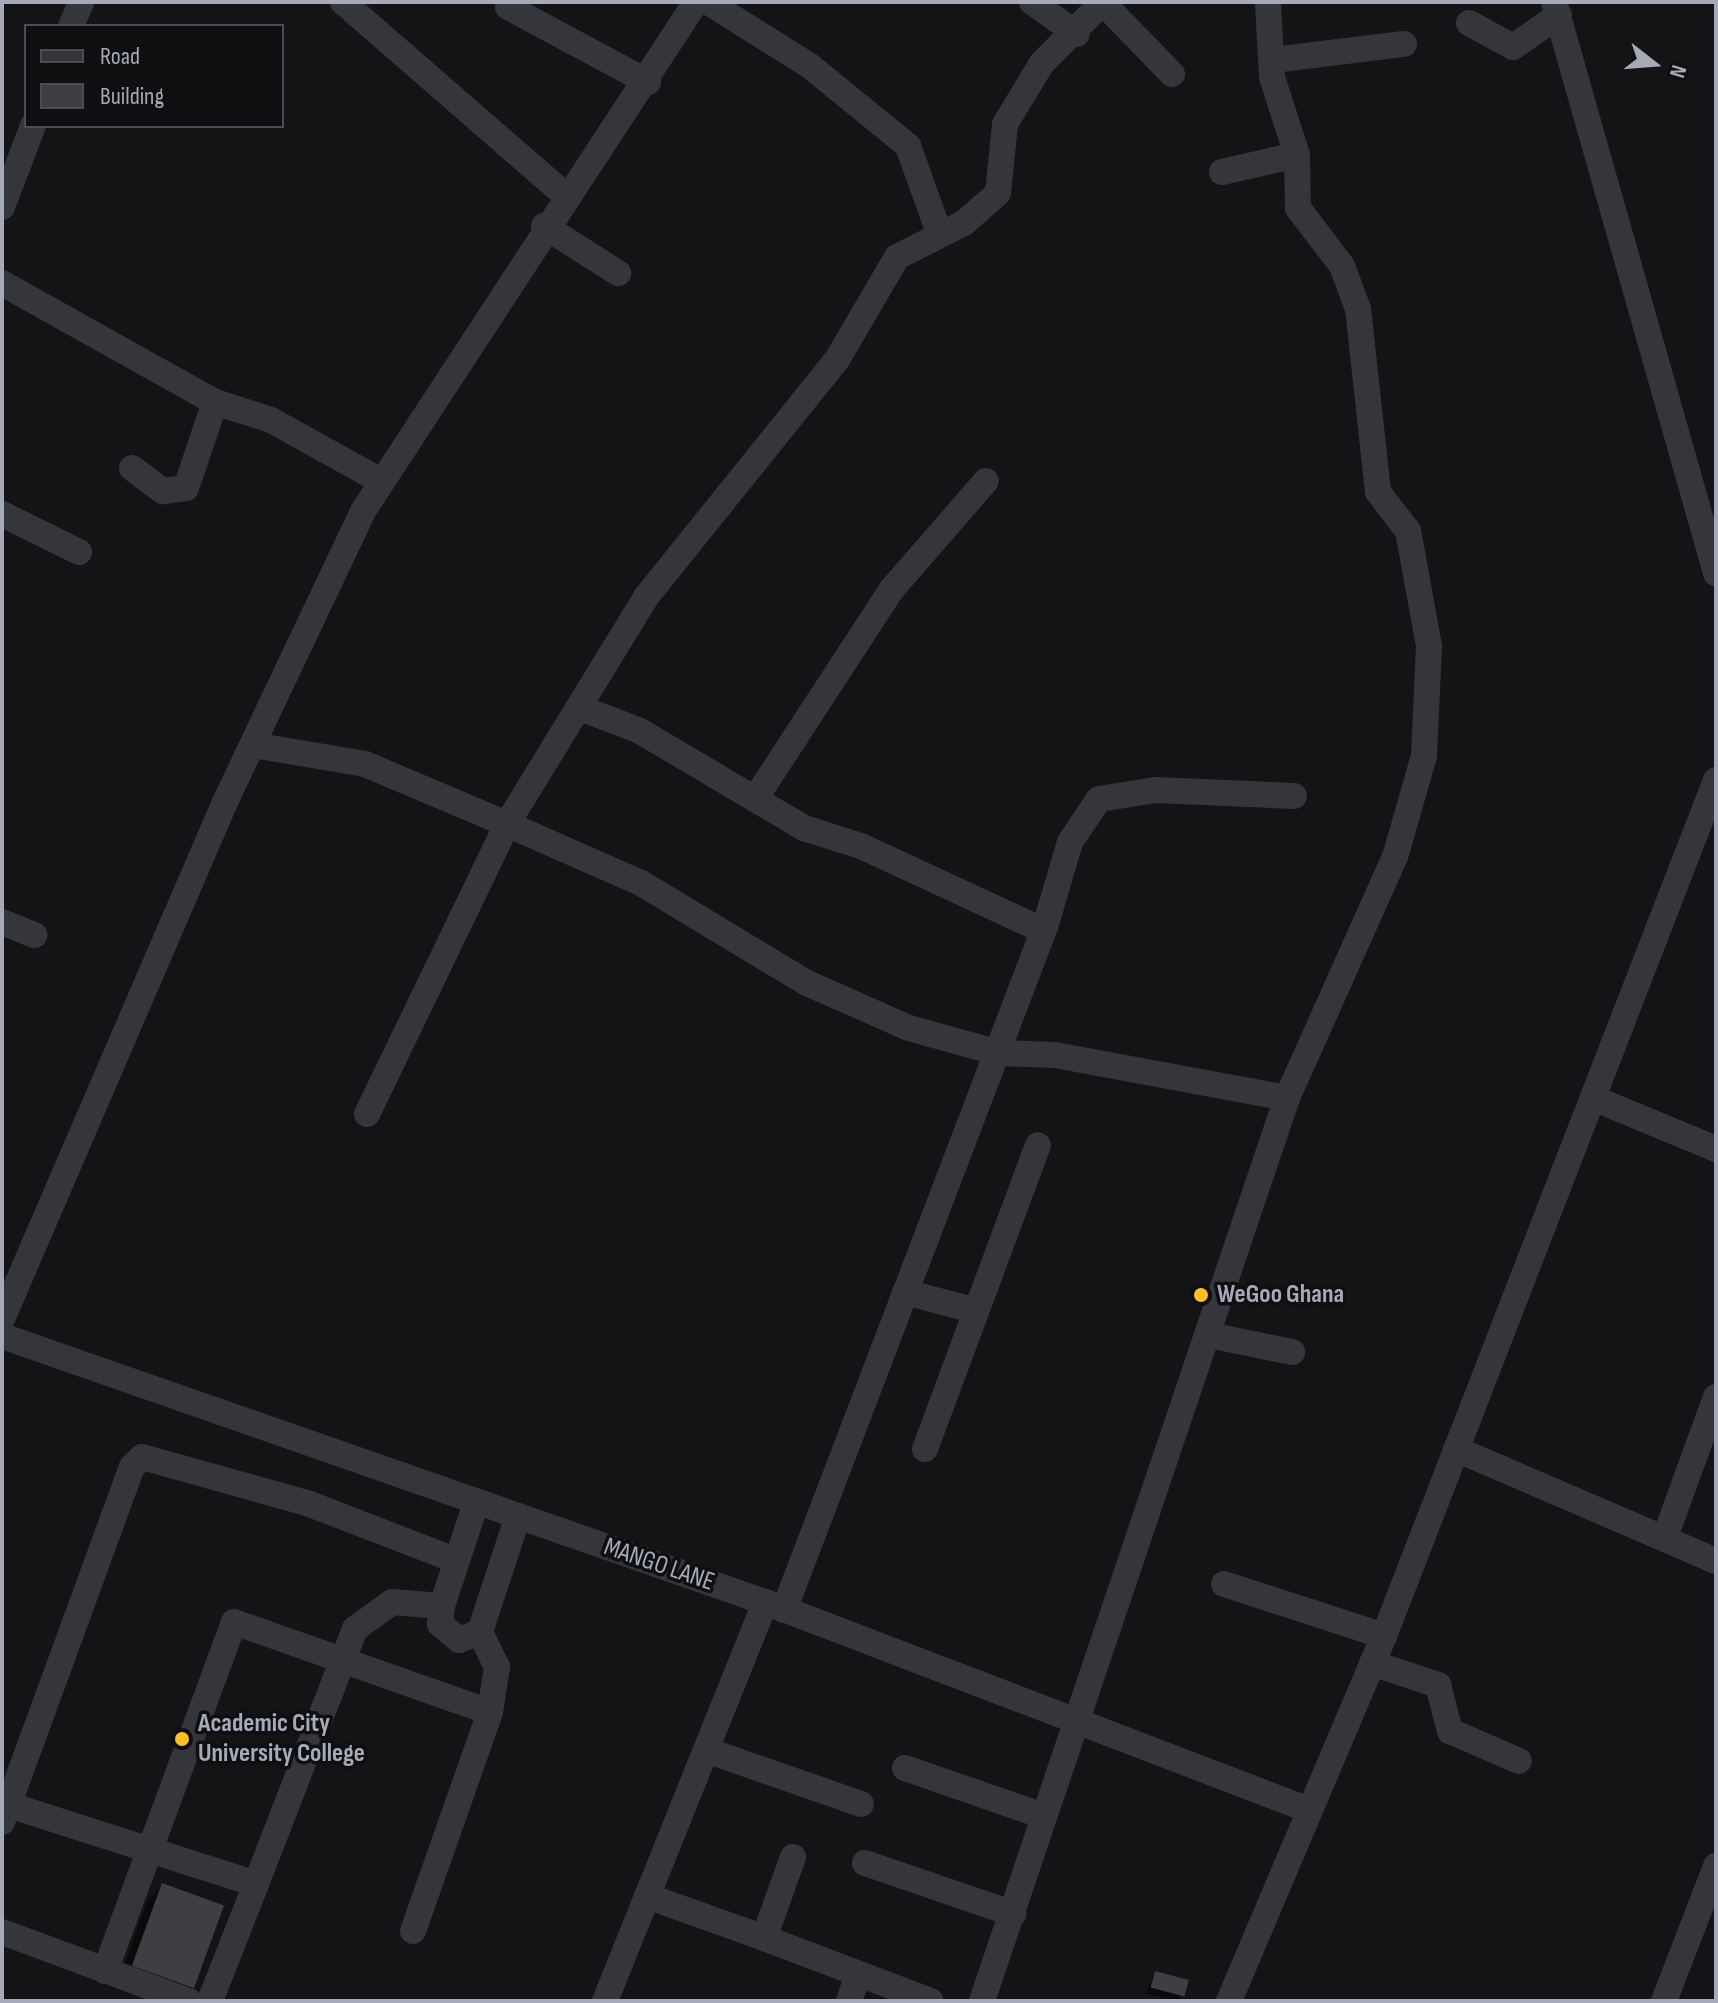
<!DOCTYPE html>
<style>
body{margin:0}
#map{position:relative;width:1718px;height:2003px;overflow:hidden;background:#141416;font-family:"Sofia Sans Condensed",sans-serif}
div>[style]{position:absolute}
.shadow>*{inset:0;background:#0007}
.building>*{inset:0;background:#3e3f44;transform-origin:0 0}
.minor>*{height:26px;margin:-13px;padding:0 13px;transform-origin:13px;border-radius:13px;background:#35363c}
.dots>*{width:22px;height:22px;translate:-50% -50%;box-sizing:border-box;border:4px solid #0f0f11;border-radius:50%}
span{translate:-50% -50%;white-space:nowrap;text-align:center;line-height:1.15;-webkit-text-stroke:7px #0f0f11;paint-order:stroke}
.poi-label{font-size:26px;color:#a5aab8;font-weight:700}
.left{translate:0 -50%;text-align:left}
.street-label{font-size:26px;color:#a5aab8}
.frame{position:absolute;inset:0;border:4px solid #a5aab8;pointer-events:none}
.legend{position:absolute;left:24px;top:24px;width:260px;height:104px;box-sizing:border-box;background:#0f0f11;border:2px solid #4b4d54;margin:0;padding:10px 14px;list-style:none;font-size:24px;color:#a5aab8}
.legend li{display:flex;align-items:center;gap:16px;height:40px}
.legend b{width:40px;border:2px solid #4b4d54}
.north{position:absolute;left:1614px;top:24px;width:80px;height:80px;-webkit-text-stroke:6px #0f0f11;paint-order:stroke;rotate:107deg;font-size:22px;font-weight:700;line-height:32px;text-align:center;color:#a5aab8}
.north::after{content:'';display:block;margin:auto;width:28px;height:36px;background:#a5aab8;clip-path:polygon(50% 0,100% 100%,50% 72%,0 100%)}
</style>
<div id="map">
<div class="shadow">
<div style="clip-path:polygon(162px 1886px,193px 1987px,179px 2001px,119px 1980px,148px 1900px)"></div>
<div style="clip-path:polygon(1155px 1973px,1182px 1996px,1177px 2001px,1145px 1994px)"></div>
</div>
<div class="building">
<div style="left:162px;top:1883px;width:66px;height:88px;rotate:20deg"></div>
<div style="left:1155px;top:1971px;width:35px;height:17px;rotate:15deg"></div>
</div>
<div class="minor">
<div style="left:343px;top:2px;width:294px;rotate:41deg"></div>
<div style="left:708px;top:2px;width:120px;rotate:32.1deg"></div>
<div style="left:810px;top:66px;width:127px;rotate:39.2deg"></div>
<div style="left:908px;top:146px;width:89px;rotate:70.3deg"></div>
<div style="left:1032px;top:2px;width:55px;rotate:35.4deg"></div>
<div style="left:1554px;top:2px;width:594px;rotate:74.16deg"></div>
<div style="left:1103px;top:3px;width:99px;rotate:45.8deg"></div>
<div style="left:508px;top:7px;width:159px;rotate:28.2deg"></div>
<div style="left:1469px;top:23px;width:50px;rotate:28.6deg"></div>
<div style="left:1513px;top:47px;width:56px;rotate:-34.8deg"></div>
<div style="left:71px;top:26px;width:26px;rotate:-67deg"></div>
<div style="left:1273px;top:60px;width:132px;rotate:-7deg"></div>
<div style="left:1222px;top:172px;width:77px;rotate:-12.8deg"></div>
<div style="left:2px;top:207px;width:87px;rotate:-69.1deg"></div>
<div style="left:544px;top:226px;width:88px;rotate:32.4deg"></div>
<div style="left:2px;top:283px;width:244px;rotate:29.2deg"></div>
<div style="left:215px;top:402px;width:59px;rotate:17.8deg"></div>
<div style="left:271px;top:420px;width:126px;rotate:29deg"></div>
<div style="left:132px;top:468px;width:39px;rotate:37deg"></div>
<div style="left:163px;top:491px;width:23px;rotate:-7deg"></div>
<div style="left:186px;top:488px;width:91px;rotate:-71.4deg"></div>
<div style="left:2px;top:514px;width:86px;rotate:26.3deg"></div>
<div style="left:583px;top:709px;width:61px;rotate:21.1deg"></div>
<div style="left:640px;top:731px;width:191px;rotate:30.6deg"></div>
<div style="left:804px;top:828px;width:60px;rotate:17.5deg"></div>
<div style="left:861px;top:846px;width:190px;rotate:24.9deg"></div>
<div style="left:1033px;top:926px;width:12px;rotate:5deg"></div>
<div style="left:1045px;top:927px;width:89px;rotate:-73.6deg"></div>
<div style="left:1070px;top:842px;width:52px;rotate:-56deg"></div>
<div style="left:1099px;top:799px;width:58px;rotate:-9deg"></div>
<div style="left:1156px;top:790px;width:138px;rotate:2.5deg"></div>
<div style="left:253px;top:745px;width:114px;rotate:9.6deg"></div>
<div style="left:365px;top:764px;width:154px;rotate:22.9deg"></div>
<div style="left:507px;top:824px;width:266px;rotate:-58.5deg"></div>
<div style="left:646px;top:597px;width:307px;rotate:-51.2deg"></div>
<div style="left:838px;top:358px;width:117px;rotate:-59.7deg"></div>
<div style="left:897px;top:257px;width:75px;rotate:-26.9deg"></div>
<div style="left:964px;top:223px;width:45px;rotate:-41.4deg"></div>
<div style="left:998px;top:193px;width:69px;rotate:-84.2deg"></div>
<div style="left:1005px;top:124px;width:71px;rotate:-58.8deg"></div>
<div style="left:1042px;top:63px;width:86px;rotate:-45deg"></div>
<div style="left:755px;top:799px;width:251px;rotate:-56.9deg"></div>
<div style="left:892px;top:589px;width:143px;rotate:-49deg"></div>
<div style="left:2px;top:922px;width:35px;rotate:22deg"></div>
<div style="left:1593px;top:1098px;width:133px;rotate:22.5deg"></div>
<div style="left:367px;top:1114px;width:322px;rotate:-64.2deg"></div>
<div style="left:507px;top:824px;width:146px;rotate:23.8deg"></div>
<div style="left:641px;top:883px;width:194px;rotate:31.1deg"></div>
<div style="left:807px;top:983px;width:111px;rotate:23.8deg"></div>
<div style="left:909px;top:1028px;width:93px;rotate:15.5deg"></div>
<div style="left:999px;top:1053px;width:56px;rotate:2deg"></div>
<div style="left:1055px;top:1055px;width:236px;rotate:10.5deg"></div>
<div style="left:905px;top:1292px;width:70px;rotate:14.8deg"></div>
<div style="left:2px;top:1319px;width:563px;rotate:-66.67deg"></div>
<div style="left:225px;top:802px;width:322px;rotate:-64.6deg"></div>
<div style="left:363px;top:511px;width:608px;rotate:-56.81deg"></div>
<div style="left:1209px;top:1335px;width:85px;rotate:11.6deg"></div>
<div style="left:2px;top:1336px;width:808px;rotate:19.22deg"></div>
<div style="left:765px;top:1602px;width:582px;rotate:20.92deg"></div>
<div style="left:925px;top:1449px;width:324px;rotate:-69.6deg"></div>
<div style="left:1456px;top:1449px;width:283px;rotate:23.3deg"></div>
<div style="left:476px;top:1503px;width:108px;rotate:108.3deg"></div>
<div style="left:442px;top:1606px;width:18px;rotate:96deg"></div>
<div style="left:440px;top:1624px;width:25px;rotate:40deg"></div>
<div style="left:459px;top:1640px;width:22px;rotate:-21deg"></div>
<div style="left:480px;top:1632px;width:122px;rotate:-71.9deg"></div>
<div style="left:1665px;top:1537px;width:149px;rotate:-70deg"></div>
<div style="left:1224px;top:1584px;width:168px;rotate:18deg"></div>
<div style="left:784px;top:1610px;width:731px;rotate:-69.09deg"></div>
<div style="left:1372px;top:1663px;width:70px;rotate:18.4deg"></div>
<div style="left:1438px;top:1685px;width:48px;rotate:75.4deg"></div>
<div style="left:1450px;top:1731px;width:75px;rotate:23.5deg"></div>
<div style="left:706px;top:1750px;width:164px;rotate:19.2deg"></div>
<div style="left:905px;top:1768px;width:147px;rotate:19.1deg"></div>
<div style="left:9px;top:1805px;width:259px;rotate:17.7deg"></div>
<div style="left:256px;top:1884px;width:274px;rotate:-68.8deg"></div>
<div style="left:355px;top:1629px;width:46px;rotate:-36.1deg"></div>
<div style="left:392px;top:1602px;width:50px;rotate:4.6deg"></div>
<div style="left:2px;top:1822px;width:378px;rotate:-69.9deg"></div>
<div style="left:132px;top:1467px;width:14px;rotate:-45deg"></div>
<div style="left:142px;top:1457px;width:171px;rotate:15.6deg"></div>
<div style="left:307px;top:1503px;width:159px;rotate:21.1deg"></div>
<div style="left:865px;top:1863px;width:157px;rotate:18.9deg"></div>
<div style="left:647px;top:1896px;width:124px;rotate:19.7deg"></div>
<div style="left:764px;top:1938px;width:86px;rotate:-70.3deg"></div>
<div style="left:413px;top:1931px;width:232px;rotate:-70.6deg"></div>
<div style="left:490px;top:1712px;width:46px;rotate:-81.2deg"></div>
<div style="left:497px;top:1667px;width:39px;rotate:-116deg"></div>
<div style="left:2px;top:1932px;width:199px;rotate:20.3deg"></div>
<div style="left:764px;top:1938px;width:178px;rotate:20.7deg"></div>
<div style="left:105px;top:1971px;width:372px;rotate:-69.7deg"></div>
<div style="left:234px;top:1622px;width:271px;rotate:19.4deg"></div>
<div style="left:210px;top:2001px;width:126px;rotate:-68.5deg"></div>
<div style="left:605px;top:2001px;width:430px;rotate:-68.1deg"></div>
<div style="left:849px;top:2001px;width:28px;rotate:-71deg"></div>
<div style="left:982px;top:2001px;width:953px;rotate:-71.34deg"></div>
<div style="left:1287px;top:1098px;width:264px;rotate:-65.9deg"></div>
<div style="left:1395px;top:857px;width:105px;rotate:-74deg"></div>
<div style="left:1424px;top:756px;width:110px;rotate:-87.4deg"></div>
<div style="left:1429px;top:646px;width:117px;rotate:-100.3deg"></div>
<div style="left:1408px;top:531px;width:49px;rotate:-127.6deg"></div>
<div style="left:1378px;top:492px;width:184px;rotate:-96.2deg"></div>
<div style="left:1358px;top:309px;width:46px;rotate:-110.4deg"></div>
<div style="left:1342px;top:266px;width:73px;rotate:-127.2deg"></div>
<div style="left:1298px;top:208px;width:53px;rotate:-91.1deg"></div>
<div style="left:1297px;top:155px;width:82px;rotate:-107.8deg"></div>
<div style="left:1272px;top:77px;width:75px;rotate:-93.1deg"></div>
<div style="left:1229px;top:2001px;width:397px;rotate:-67deg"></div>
<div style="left:1384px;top:1636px;width:918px;rotate:-68.8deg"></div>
<div style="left:1664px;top:2001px;width:145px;rotate:-68.9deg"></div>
</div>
<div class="dots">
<div style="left:1201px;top:1295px;background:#ffc024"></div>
<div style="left:182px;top:1739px;background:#ffc024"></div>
</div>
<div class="poi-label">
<span class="left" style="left:1217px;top:1295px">WeGoo Ghana</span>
<span class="left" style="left:198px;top:1739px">Academic City<br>University College</span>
</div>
<div class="street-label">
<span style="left:659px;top:1565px;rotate:19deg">MANGO LANE</span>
</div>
<div class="frame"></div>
<ul class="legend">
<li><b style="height:10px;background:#35363c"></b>Road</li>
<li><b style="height:22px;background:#3e3f44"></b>Building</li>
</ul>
<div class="north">N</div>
</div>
